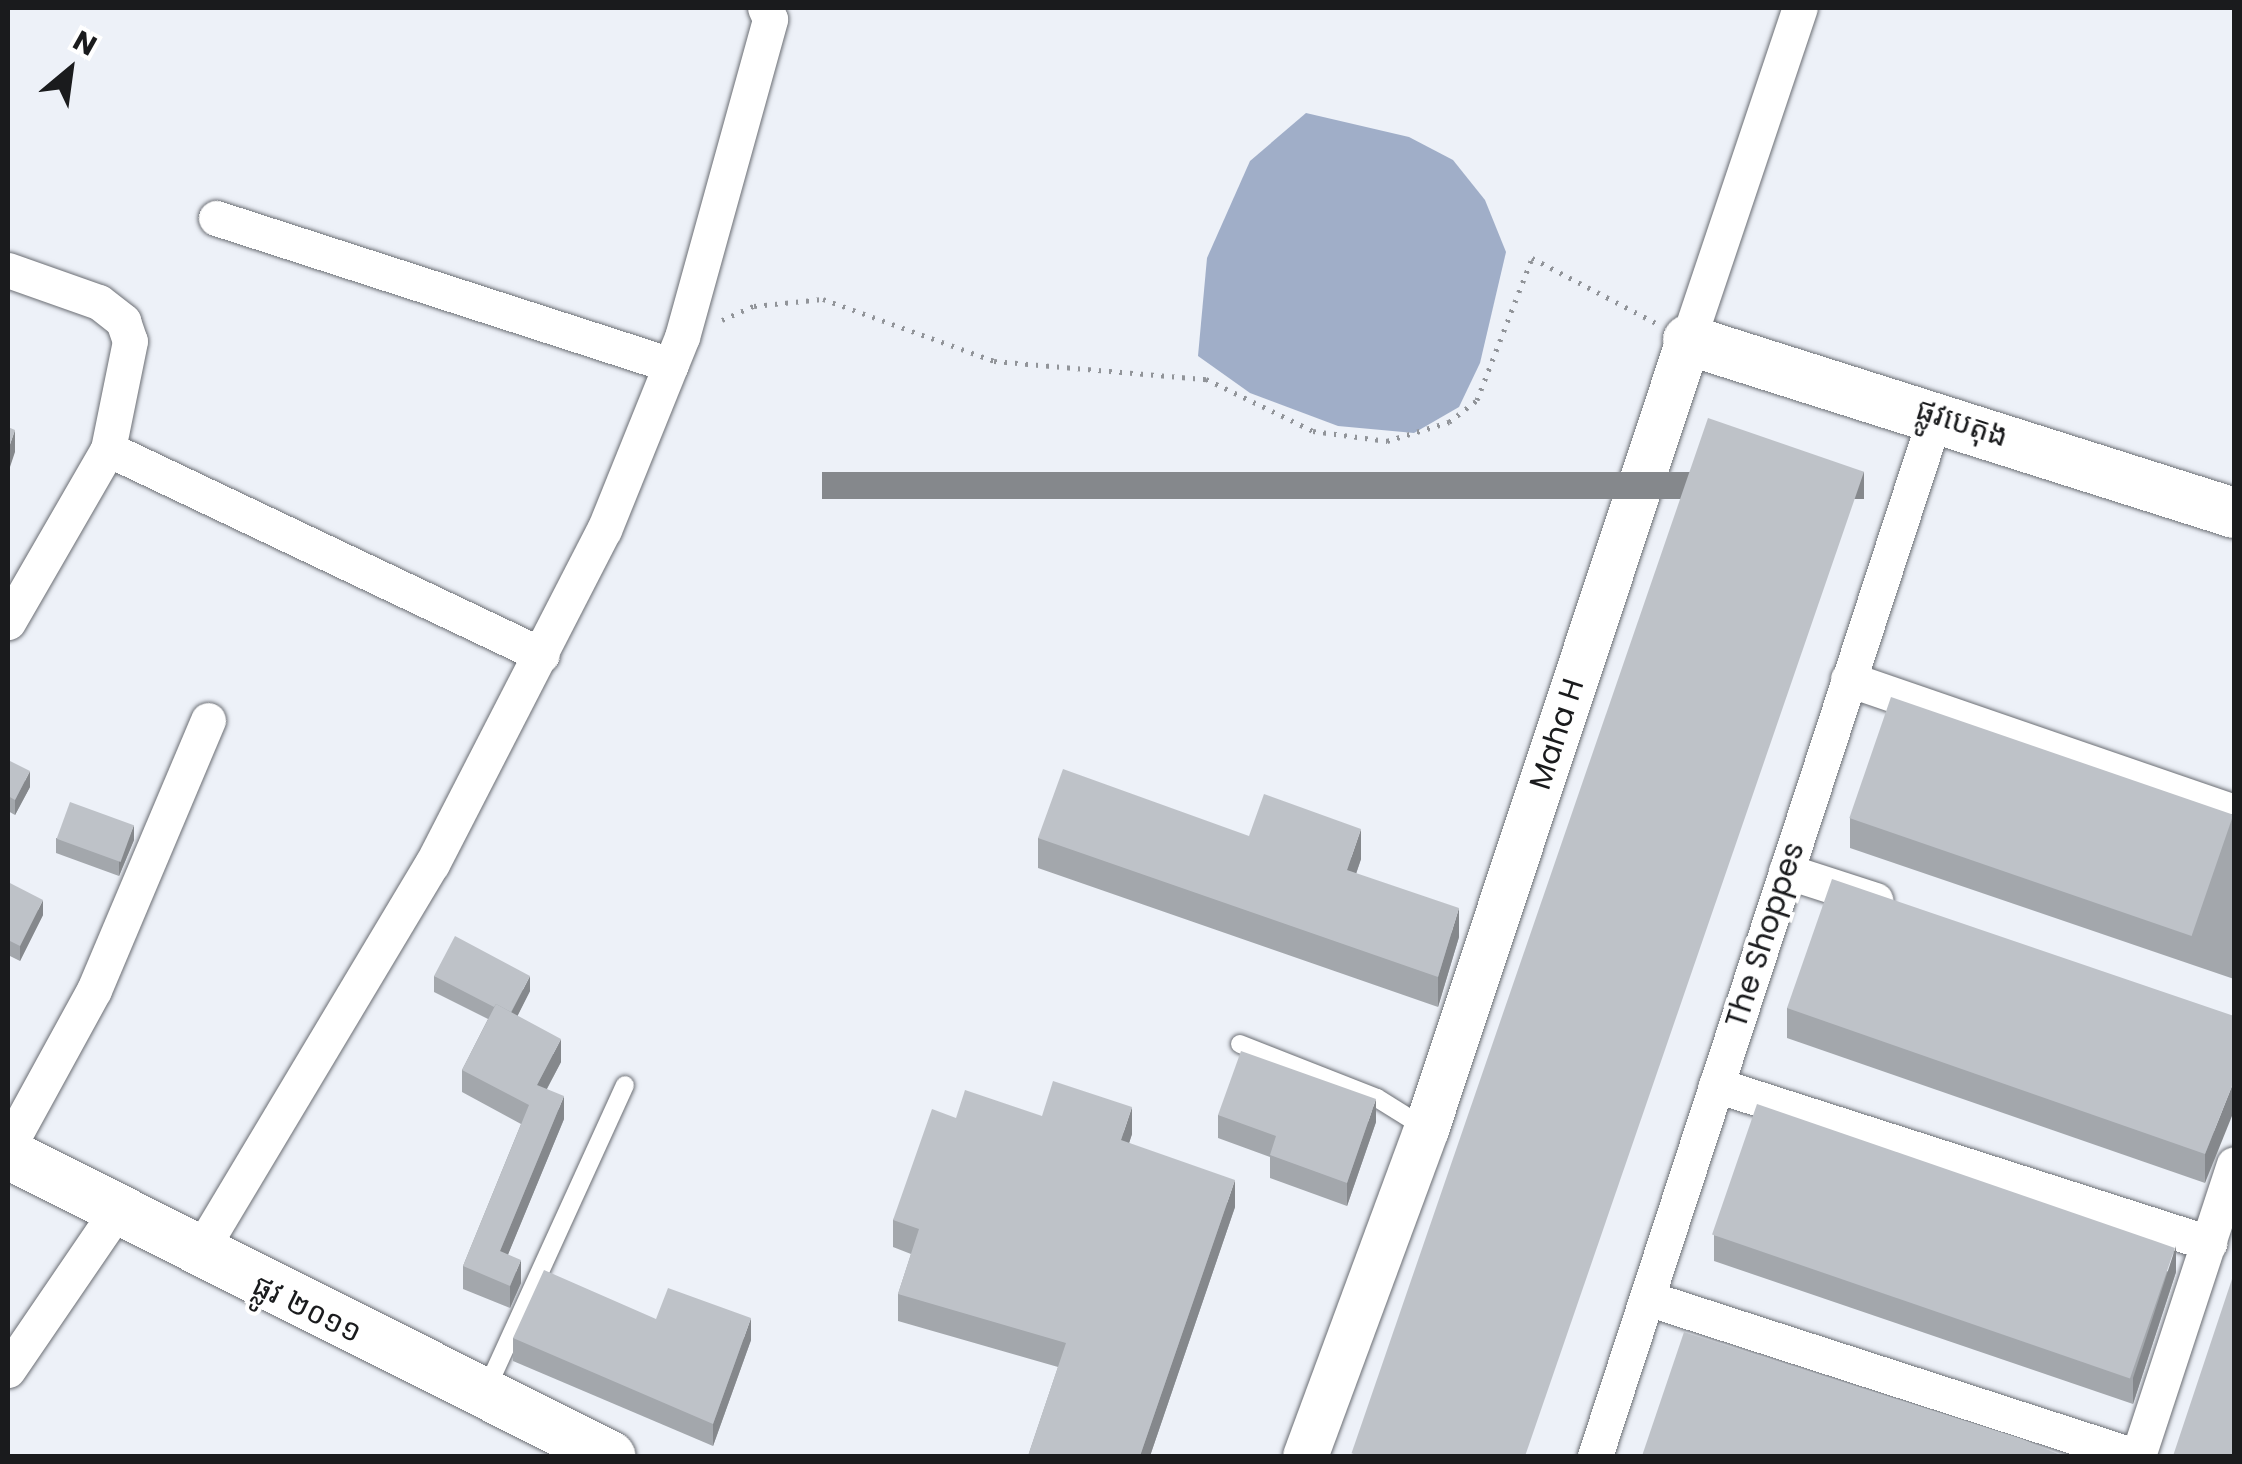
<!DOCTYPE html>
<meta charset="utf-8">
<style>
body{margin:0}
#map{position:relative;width:2242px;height:1464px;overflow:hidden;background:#edf1f8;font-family:Poppins,"Noto Sans Khmer",sans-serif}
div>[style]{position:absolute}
.water>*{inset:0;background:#a0aec8}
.path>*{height:5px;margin-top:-2.5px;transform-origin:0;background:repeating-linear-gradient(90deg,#919499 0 2.5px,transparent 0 10.5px)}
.roads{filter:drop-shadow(0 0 2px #6b6e74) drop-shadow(0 0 2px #6b6e74)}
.service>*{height:18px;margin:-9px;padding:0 9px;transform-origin:9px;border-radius:9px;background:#fff}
.minor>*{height:35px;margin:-17.5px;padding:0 17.5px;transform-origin:17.5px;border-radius:17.5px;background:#fff}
.tertiary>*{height:45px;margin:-22.5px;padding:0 22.5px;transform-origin:22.5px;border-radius:22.5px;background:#fff}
.secondary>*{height:50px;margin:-25px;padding:0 25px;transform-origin:25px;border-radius:25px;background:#fff}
.wall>*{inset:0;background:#a3a7ac}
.shaded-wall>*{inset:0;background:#85888c;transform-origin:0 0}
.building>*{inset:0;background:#bec2c8;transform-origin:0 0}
span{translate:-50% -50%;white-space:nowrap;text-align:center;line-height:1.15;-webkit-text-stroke:8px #fff;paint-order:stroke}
.street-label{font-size:30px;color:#1a1b1d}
.frame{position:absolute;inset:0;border:10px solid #1a1b1d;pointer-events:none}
.north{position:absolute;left:20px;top:20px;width:100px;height:100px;-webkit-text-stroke:8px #fff;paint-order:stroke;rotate:29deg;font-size:28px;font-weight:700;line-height:40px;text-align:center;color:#1a1b1d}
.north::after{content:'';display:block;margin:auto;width:35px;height:45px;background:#1a1b1d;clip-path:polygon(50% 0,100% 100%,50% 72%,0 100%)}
</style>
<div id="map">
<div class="water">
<div style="clip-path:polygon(1306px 113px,1409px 137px,1453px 160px,1485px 200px,1506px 252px,1480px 363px,1459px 407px,1414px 433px,1338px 426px,1250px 393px,1198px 356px,1207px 258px,1250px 161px)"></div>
</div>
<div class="path">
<div style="left:722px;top:320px;width:35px;rotate:-24deg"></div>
<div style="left:754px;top:306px;width:69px;rotate:-5.8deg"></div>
<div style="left:823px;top:299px;width:182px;rotate:19.9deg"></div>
<div style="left:994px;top:361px;width:213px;rotate:4.9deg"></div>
<div style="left:1206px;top:379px;width:119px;rotate:25.9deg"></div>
<div style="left:1313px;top:431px;width:75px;rotate:7.7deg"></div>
<div style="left:1387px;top:441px;width:65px;rotate:-17deg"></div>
<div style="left:1449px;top:422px;width:36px;rotate:-38deg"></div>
<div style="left:1477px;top:400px;width:152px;rotate:-68.8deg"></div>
<div style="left:1532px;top:258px;width:140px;rotate:27.7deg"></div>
</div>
<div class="roads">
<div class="service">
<div style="left:1240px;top:1044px;width:147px;rotate:21.5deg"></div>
<div style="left:1377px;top:1098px;width:57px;rotate:32deg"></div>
<div style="left:486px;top:1390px;width:335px;rotate:-65.5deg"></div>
</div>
<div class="minor">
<div style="left:216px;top:218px;width:478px;rotate:17.9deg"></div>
<div style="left:8px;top:270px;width:96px;rotate:19.4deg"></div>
<div style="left:99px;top:302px;width:31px;rotate:38deg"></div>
<div style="left:123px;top:321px;width:21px;rotate:71deg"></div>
<div style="left:130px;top:341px;width:110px;rotate:101.5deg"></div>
<div style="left:108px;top:449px;width:200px;rotate:120deg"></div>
<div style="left:1688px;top:340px;width:350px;rotate:-71.4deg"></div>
<div style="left:108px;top:449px;width:480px;rotate:25.4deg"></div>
<div style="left:1848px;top:679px;width:408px;rotate:19deg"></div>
<div style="left:1786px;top:871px;width:94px;rotate:18deg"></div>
<div style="left:1716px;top:1085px;width:518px;rotate:17.77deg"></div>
<div style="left:8px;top:1147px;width:179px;rotate:-61.3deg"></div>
<div style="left:94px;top:990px;width:293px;rotate:-67.1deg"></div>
<div style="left:197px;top:1256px;width:457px;rotate:-59.1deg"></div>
<div style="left:432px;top:864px;width:376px;rotate:-62.8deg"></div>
<div style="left:604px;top:530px;width:208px;rotate:-68deg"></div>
<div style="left:682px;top:337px;width:330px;rotate:-74.5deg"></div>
<div style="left:770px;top:19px;width:12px;rotate:-114deg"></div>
<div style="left:1647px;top:1298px;width:513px;rotate:17.94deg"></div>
<div style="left:8px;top:1370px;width:190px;rotate:-55.7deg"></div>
<div style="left:1595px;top:1456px;width:1096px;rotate:-71.88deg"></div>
<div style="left:2138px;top:1456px;width:307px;rotate:-71.8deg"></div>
</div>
<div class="tertiary">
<div style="left:1305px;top:1456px;width:349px;rotate:-69.7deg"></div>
<div style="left:1426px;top:1129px;width:831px;rotate:-71.63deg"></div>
</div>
<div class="secondary">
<div style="left:1688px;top:340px;width:573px;rotate:17.58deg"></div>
<div style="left:8px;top:1154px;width:674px;rotate:26.64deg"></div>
</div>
</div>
<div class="wall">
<div style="clip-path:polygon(8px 760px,30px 787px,15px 815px,8px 811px)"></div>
<div style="clip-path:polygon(2234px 814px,2234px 979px,1850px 848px,1850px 818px)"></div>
<div style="clip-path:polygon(1249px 836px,1361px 859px,1356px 874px,1459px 937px,1438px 1007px,1038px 868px,1038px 838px)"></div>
<div style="clip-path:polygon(56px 838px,134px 840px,119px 876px,56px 853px)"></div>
<div style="clip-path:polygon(8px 882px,43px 915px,20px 961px,8px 955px)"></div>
<div style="clip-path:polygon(434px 976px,530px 991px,517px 1016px,561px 1062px,547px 1089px,564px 1119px,508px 1254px,521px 1283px,510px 1308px,463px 1289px,463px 1266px,521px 1124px,462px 1092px,462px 1070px,488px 1019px,434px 992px)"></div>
<div style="clip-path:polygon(1787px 1008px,2234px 1016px,2205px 1183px,1787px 1038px)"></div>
<div style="clip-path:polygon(1218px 1115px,1376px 1122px,1347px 1206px,1270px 1178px,1270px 1157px,1218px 1138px)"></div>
<div style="clip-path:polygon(1042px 1116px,1132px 1134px,1129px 1143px,1235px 1207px,1150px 1456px,1028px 1456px,1058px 1367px,898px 1321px,898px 1294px,911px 1254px,893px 1247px,893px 1220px,956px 1118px)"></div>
<div style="clip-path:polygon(1714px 1235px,2176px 1272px,2133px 1404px,1714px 1261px)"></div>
<div style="clip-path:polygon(656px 1319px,751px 1340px,713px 1446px,513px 1361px,513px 1338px)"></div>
</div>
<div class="shaded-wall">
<div style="clip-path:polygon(15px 430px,15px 452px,8px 473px,8px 450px)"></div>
<div style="left:1864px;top:472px;width:27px;height:1042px;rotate:90deg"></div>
<div style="clip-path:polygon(30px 771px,30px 787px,15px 815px,15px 800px)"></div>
<div style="clip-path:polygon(134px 825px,134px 840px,119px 876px,119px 861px)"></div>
<div style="clip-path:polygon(1361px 829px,1361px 859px,1347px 900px,1347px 870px)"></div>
<div style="clip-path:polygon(43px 900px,43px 915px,20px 961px,20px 946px)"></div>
<div style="clip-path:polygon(1459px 908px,1459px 937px,1438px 1007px,1438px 977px)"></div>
<div style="clip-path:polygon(530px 976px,530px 991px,510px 1031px,510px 1015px)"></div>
<div style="clip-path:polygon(561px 1039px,561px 1062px,537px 1107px,537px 1085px)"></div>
<div style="clip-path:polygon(2234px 1081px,2234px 1111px,2205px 1183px,2205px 1154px)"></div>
<div style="clip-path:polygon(564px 1096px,564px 1119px,500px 1274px,500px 1251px)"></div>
<div style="clip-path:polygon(1376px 1099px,1376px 1122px,1347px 1206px,1347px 1183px)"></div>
<div style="clip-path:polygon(1132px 1107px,1132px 1134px,1121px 1168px,1121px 1140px)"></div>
<div style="clip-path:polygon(1235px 1180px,1235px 1207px,1150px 1456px,1140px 1456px)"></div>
<div style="clip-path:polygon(2176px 1246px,2176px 1272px,2133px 1404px,2133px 1378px)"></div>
<div style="clip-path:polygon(521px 1260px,521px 1283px,510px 1308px,510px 1286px)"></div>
<div style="clip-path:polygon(751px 1318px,751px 1340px,713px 1446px,713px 1424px)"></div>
</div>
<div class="building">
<div style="left:1708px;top:418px;width:165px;height:1095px;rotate:19deg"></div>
<div style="clip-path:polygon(8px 427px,15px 430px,8px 450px)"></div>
<div style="left:1891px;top:697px;width:362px;height:128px;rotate:19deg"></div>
<div style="clip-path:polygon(8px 760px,30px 771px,15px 800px,8px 796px)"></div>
<div style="clip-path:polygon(1063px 769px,1249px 836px,1264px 794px,1361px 829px,1347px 870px,1459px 908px,1438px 977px,1038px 838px)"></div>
<div style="left:70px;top:802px;width:68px;height:39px;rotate:20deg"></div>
<div style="clip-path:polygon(1832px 879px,2234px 1016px,2234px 1081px,2205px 1154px,1787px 1008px)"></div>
<div style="clip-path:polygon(8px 882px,43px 900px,20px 946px,8px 940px)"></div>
<div style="clip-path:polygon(455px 936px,530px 976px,511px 1012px,496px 1004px,494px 1007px,434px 976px)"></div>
<div style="clip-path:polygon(496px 1004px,561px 1039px,537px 1085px,564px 1096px,500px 1251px,521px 1260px,510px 1286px,463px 1266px,529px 1105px,462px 1070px)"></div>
<div style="clip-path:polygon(1241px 1051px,1376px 1099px,1347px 1183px,1270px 1155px,1276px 1136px,1218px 1115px)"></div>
<div style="clip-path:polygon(1053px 1081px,1132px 1107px,1121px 1140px,1235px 1180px,1140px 1456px,1028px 1456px,1066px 1343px,898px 1294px,919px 1229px,893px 1220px,932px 1109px,956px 1118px,965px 1090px,1042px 1116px)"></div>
<div style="left:1757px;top:1104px;width:442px;height:138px;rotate:19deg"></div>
<div style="clip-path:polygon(544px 1270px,656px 1319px,668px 1288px,751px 1318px,713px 1424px,513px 1338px)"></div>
<div style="clip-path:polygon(2234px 1273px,2234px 1456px,2173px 1456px)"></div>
<div style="clip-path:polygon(1684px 1332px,2022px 1439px,2063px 1456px,1642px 1456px)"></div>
</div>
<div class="street-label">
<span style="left:1962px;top:423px;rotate:18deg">ផ្លូវបេតុង</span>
<span style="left:1557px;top:734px;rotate:-72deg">Maha H</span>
<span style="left:1765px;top:935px;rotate:-72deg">The Shoppes</span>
<span style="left:307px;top:1309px;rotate:26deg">ផ្លូវ ២០១១</span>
</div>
<div class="frame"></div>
<div class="north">N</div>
</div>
